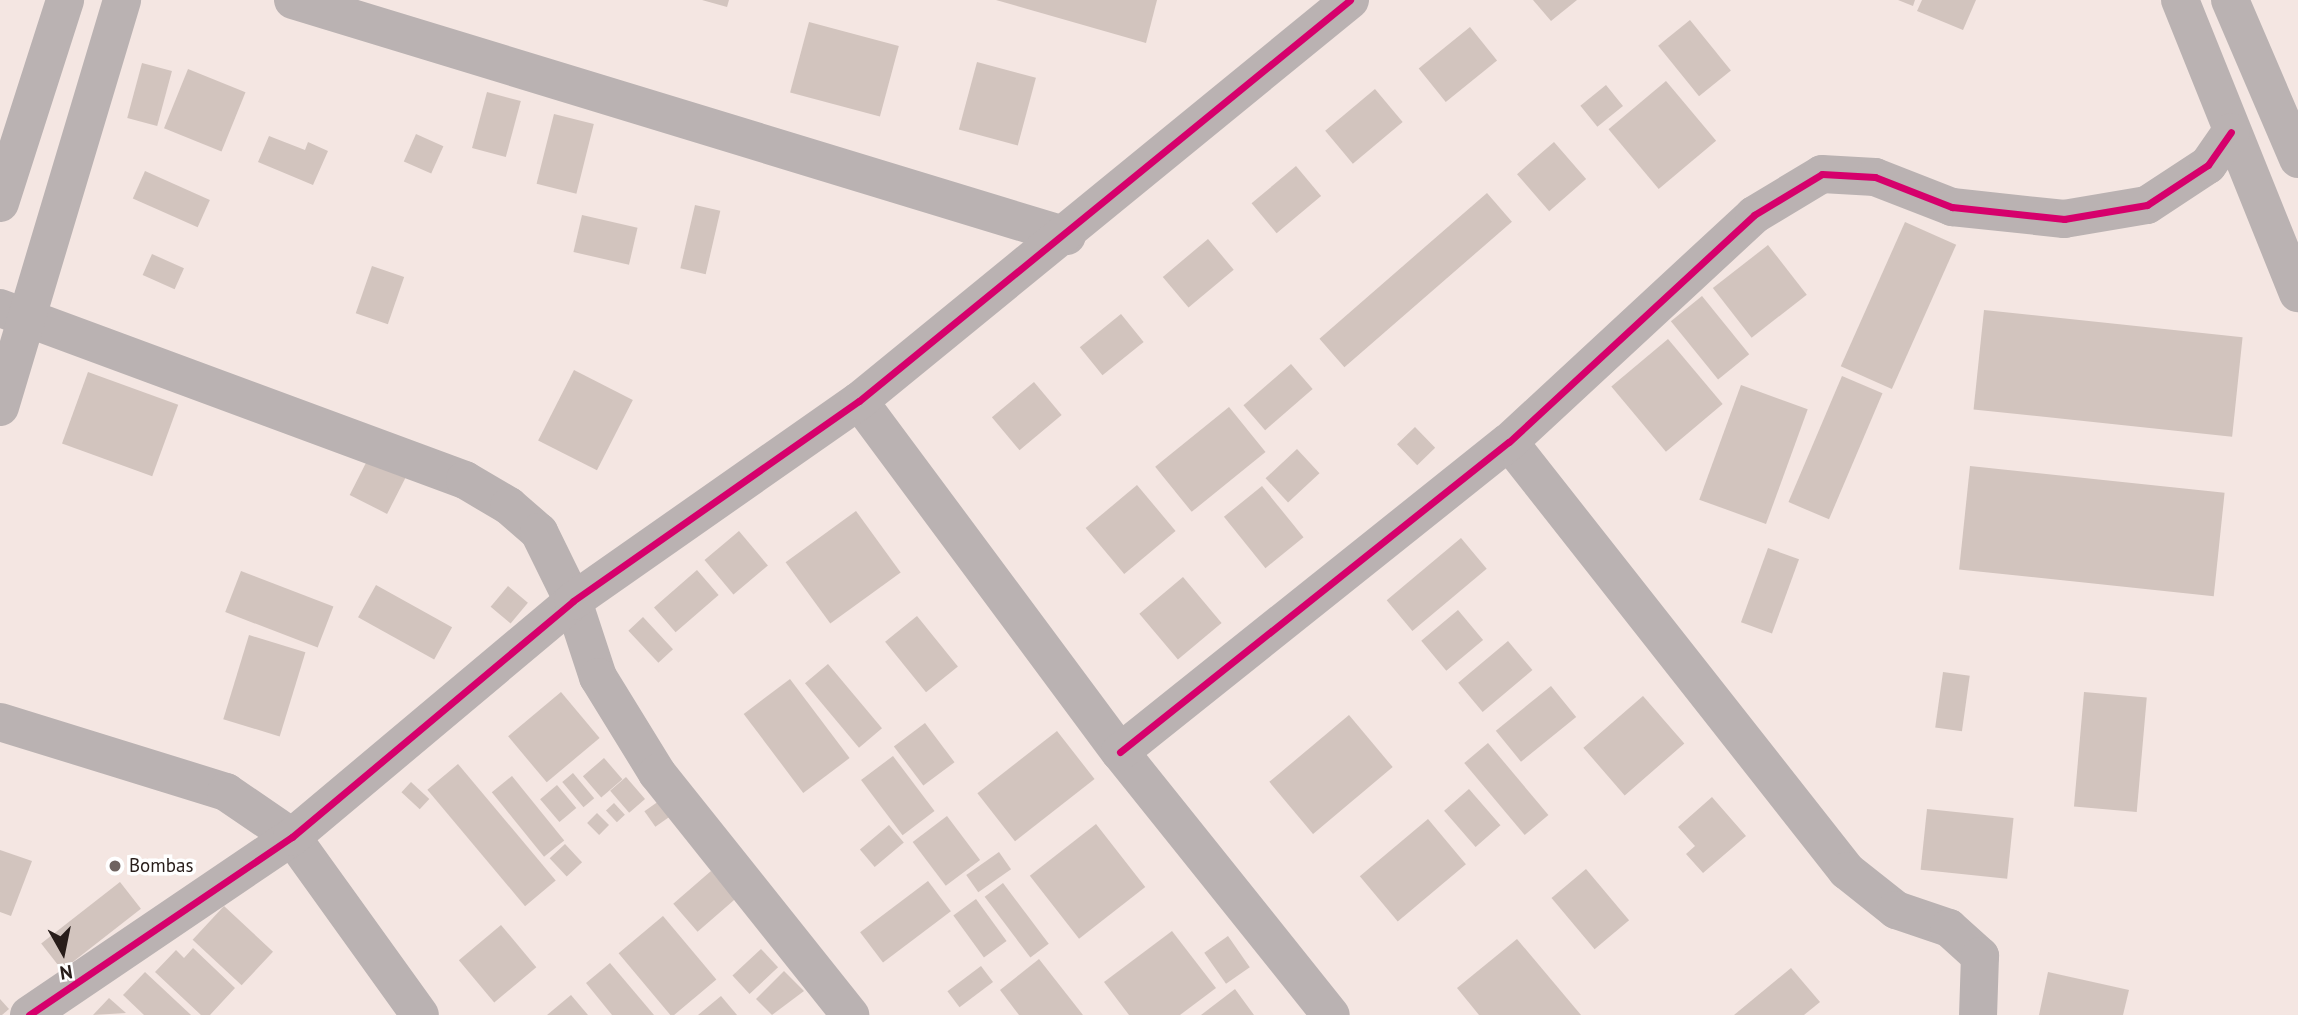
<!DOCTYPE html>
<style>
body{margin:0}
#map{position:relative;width:2298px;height:1015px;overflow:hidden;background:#f4e6e2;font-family:"PT Sans",sans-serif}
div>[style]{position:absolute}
.building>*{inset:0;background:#d2c4be;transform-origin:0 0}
.minor>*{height:38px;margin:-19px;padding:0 19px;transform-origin:19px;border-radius:19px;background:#bab2b2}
.cycleway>*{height:7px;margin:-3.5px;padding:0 3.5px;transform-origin:3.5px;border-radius:3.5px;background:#d6006c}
.dots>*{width:19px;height:19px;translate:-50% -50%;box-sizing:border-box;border:4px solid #fff;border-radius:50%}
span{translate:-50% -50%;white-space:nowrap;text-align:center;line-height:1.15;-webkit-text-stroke:7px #fff;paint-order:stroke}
.poi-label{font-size:19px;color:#281d1a}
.left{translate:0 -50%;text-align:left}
.north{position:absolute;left:28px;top:917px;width:70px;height:70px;-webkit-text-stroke:5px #fff;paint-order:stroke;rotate:171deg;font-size:19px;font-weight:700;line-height:28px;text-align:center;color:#281d1a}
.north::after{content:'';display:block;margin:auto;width:24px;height:32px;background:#281d1a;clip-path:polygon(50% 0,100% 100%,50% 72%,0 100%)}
</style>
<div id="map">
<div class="building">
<div style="clip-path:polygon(702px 0,729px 0,727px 7px)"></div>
<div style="clip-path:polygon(996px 0,1157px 0,1146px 43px)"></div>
<div style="clip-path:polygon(1533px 0,1577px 0,1551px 21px)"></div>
<div style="clip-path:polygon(1898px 0,1915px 0,1913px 6px)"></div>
<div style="clip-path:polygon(1922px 0,1976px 0,1963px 30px,1917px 11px)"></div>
<div style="left:1690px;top:20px;width:65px;height:41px;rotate:51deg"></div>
<div style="left:809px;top:22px;width:93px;height:73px;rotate:15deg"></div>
<div style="left:1470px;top:27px;width:43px;height:66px;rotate:51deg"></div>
<div style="left:977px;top:62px;width:61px;height:70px;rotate:15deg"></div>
<div style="left:142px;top:63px;width:31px;height:57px;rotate:15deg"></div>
<div style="left:188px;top:69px;width:62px;height:64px;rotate:22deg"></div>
<div style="left:1666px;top:81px;width:78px;height:75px;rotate:50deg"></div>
<div style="left:1606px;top:85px;width:27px;height:33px;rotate:51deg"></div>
<div style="left:1375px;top:89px;width:43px;height:65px;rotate:50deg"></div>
<div style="left:487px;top:92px;width:35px;height:58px;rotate:15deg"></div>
<div style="left:554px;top:114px;width:41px;height:72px;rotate:14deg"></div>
<div style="left:416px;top:134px;width:30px;height:30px;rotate:24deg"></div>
<div style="clip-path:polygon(269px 136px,305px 150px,308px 142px,328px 151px,313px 185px,258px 162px)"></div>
<div style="left:1554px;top:142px;width:49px;height:49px;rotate:49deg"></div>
<div style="left:1296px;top:166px;width:39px;height:58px;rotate:50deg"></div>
<div style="left:145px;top:171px;width:71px;height:30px;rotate:24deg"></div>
<div style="left:1487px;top:193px;width:38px;height:222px;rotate:49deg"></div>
<div style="left:695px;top:205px;width:26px;height:65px;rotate:13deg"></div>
<div style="left:582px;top:215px;width:57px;height:38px;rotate:13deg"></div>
<div style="left:1905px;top:222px;width:56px;height:158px;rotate:24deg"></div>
<div style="left:1208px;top:239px;width:40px;height:59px;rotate:50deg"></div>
<div style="left:1768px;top:245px;width:63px;height:70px;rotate:52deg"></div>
<div style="left:152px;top:254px;width:35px;height:23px;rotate:24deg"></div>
<div style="left:372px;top:266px;width:34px;height:50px;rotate:19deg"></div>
<div style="left:1702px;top:296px;width:75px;height:40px;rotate:51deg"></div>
<div style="left:1984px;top:310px;width:260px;height:100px;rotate:6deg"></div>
<div style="left:1121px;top:314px;width:36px;height:53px;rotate:51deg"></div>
<div style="left:1668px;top:339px;width:85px;height:74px;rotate:50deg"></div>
<div style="left:1291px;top:364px;width:33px;height:63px;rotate:49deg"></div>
<div style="left:574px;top:370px;width:66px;height:79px;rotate:27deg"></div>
<div style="left:88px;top:372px;width:96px;height:76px;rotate:20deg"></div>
<div style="left:1842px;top:376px;width:44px;height:137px;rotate:23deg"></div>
<div style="left:1034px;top:382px;width:43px;height:55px;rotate:50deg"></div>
<div style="left:1741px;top:385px;width:71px;height:122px;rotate:20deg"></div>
<div style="left:1229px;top:407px;width:58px;height:95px;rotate:51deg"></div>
<div style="left:1415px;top:427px;width:29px;height:25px;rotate:46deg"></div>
<div style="left:1297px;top:449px;width:33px;height:43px;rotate:47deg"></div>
<div style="left:371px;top:453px;width:42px;height:47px;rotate:27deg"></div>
<div style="left:1970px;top:466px;width:256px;height:104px;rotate:6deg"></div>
<div style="left:1137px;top:485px;width:60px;height:67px;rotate:50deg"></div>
<div style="left:1262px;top:486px;width:66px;height:49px;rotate:51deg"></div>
<div style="left:856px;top:511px;width:76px;height:87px;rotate:54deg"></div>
<div style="left:739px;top:531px;width:45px;height:45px;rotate:50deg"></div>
<div style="left:1461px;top:538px;width:40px;height:97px;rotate:50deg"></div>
<div style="left:1768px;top:548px;width:33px;height:79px;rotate:20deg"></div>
<div style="left:697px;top:570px;width:33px;height:57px;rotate:49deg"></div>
<div style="left:241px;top:571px;width:99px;height:44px;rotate:21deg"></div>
<div style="left:1183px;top:577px;width:60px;height:57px;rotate:50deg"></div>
<div style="left:376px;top:585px;width:87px;height:37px;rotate:29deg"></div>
<div style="left:508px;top:586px;width:26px;height:27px;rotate:40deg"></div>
<div style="left:1458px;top:610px;width:39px;height:48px;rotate:50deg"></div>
<div style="left:917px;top:616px;width:65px;height:41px;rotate:51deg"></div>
<div style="left:643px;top:617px;width:44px;height:20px;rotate:47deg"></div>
<div style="left:249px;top:635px;width:59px;height:88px;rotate:17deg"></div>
<div style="left:1508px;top:641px;width:38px;height:65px;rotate:50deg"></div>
<div style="left:828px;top:664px;width:84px;height:30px;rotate:50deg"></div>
<div style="left:1943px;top:672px;width:27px;height:56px;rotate:8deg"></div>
<div style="left:790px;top:679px;width:99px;height:58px;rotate:53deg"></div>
<div style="left:1551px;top:686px;width:40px;height:71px;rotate:51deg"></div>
<div style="left:561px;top:692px;width:60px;height:69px;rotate:50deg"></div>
<div style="left:2084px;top:692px;width:63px;height:115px;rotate:5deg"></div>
<div style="left:1643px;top:696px;width:63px;height:79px;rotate:49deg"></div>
<div style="left:1349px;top:715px;width:68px;height:104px;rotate:50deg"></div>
<div style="left:925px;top:723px;width:49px;height:39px;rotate:53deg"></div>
<div style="left:1057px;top:731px;width:61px;height:101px;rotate:52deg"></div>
<div style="left:1488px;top:743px;width:94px;height:31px;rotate:50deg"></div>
<div style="left:893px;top:756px;width:69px;height:40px;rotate:53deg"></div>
<div style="left:604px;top:758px;width:28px;height:28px;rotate:49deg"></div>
<div style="left:458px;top:764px;width:152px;height:40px;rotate:50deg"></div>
<div style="left:573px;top:773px;width:33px;height:14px;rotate:50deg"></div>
<div style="left:512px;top:776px;width:83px;height:26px;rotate:51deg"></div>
<div style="left:626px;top:777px;width:29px;height:21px;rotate:49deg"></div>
<div style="left:411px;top:782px;width:25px;height:14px;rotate:43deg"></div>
<div style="left:557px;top:785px;width:30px;height:22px;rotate:50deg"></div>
<div style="left:1469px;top:789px;width:48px;height:33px;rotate:49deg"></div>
<div style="left:669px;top:794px;width:19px;height:30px;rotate:55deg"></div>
<div style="clip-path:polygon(1712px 797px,1746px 836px,1703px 873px,1686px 854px,1695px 846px,1678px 827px)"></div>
<div style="left:614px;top:803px;width:16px;height:11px;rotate:47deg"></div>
<div style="left:1927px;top:809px;width:87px;height:61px;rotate:6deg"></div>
<div style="left:597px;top:813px;width:17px;height:14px;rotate:45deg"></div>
<div style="left:947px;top:816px;width:55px;height:43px;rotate:53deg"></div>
<div style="left:1428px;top:819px;width:59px;height:89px;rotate:50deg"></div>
<div style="left:1096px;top:824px;width:80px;height:84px;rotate:52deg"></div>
<div style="left:889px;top:825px;width:23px;height:38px;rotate:50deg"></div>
<div style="left:565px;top:844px;width:25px;height:21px;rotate:47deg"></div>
<div style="clip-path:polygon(0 850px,32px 861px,11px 916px,0 912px)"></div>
<div style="left:999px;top:852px;width:21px;height:40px;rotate:55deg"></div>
<div style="left:1586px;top:869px;width:67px;height:45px;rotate:50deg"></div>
<div style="left:711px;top:871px;width:37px;height:50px;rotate:49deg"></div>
<div style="left:928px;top:881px;width:38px;height:85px;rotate:53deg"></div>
<div style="left:120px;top:882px;width:34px;height:100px;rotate:52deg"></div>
<div style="left:1003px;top:883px;width:76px;height:23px;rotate:53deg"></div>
<div style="left:976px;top:899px;width:52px;height:28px;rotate:54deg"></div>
<div style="left:224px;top:906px;width:67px;height:46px;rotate:43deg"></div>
<div style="left:663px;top:916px;width:83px;height:58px;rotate:50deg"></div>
<div style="left:501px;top:925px;width:55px;height:55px;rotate:50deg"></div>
<div style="clip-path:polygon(1172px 931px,1216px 988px,1180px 1015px,1129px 1015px,1104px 982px)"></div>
<div style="left:1228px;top:936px;width:38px;height:29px;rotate:55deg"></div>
<div style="clip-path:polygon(1517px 939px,1581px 1015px,1479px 1015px,1457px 988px)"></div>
<div style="clip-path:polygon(193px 948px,235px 988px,210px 1015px,201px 1015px,155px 972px,176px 950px,184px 958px)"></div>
<div style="left:761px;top:949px;width:25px;height:39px;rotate:47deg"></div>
<div style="clip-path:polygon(1039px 959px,1083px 1015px,1019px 1015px,1000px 990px)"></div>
<div style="clip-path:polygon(610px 963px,654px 1015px,612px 1015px,586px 983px)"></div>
<div style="left:981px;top:966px;width:20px;height:42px;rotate:53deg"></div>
<div style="clip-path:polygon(1791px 968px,1820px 1002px,1804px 1015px,1734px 1015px)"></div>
<div style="clip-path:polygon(784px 971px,804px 991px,772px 1015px,756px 999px)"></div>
<div style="clip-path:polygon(145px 972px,191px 1015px,144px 1015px,123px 995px)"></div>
<div style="clip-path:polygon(2048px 972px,2129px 990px,2123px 1015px,2039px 1015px)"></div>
<div style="clip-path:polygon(1235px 989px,1254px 1015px,1201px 1015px)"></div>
<div style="clip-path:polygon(571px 995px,588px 1015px,547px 1015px)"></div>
<div style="clip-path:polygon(721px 996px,737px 1015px,698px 1015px)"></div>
<div style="clip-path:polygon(109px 998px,126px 1013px,93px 1015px)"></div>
<div style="clip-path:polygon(0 999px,9px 1009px,2px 1015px,0 1015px)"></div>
</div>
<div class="minor">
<div style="left:293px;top:0;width:809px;rotate:16.96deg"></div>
<div style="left:2180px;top:0;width:316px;rotate:68.1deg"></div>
<div style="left:2230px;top:0;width:173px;rotate:66.8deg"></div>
<div style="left:0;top:203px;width:213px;rotate:-72.2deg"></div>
<div style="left:0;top:308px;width:496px;rotate:20.3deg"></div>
<div style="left:465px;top:480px;width:51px;rotate:30.6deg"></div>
<div style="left:509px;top:506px;width:40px;rotate:41deg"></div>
<div style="left:539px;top:532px;width:77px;rotate:63.8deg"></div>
<div style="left:573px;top:601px;width:80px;rotate:71.8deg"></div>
<div style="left:598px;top:677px;width:113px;rotate:58.4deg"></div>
<div style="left:657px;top:773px;width:310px;rotate:51.4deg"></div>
<div style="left:859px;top:401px;width:437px;rotate:53.4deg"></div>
<div style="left:1120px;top:752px;width:337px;rotate:51.3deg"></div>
<div style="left:0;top:407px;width:425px;rotate:-73.3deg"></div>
<div style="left:1509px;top:442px;width:546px;rotate:51.77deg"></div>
<div style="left:1847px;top:871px;width:63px;rotate:38.5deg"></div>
<div style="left:1896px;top:910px;width:56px;rotate:18.8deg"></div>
<div style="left:1949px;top:928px;width:42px;rotate:42.1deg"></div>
<div style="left:1980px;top:956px;width:59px;rotate:91.9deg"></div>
<div style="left:0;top:722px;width:237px;rotate:17.2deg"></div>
<div style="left:226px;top:792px;width:80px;rotate:34.3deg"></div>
<div style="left:292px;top:837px;width:219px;rotate:54.3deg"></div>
<div style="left:1120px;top:752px;width:497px;rotate:-38.6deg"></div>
<div style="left:1509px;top:442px;width:334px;rotate:-42.8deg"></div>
<div style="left:1754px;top:215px;width:79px;rotate:-31.1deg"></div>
<div style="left:1822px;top:174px;width:53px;rotate:3.2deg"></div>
<div style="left:1875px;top:177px;width:83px;rotate:21.3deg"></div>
<div style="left:1952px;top:207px;width:113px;rotate:6.1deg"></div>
<div style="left:2064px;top:219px;width:84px;rotate:-9.6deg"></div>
<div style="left:2147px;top:205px;width:73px;rotate:-33.3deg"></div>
<div style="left:2208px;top:165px;width:40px;rotate:-55.1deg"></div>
<div style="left:29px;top:1015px;width:318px;rotate:-34.1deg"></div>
<div style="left:292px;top:837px;width:367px;rotate:-40deg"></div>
<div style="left:573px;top:601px;width:349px;rotate:-35deg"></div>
<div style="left:859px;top:401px;width:634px;rotate:-39.24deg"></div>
</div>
<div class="cycleway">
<div style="left:1120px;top:752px;width:497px;rotate:-38.6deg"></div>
<div style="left:1509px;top:442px;width:334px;rotate:-42.8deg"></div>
<div style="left:1754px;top:215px;width:79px;rotate:-31.1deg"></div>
<div style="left:1822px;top:174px;width:53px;rotate:3.2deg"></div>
<div style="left:1875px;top:177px;width:83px;rotate:21.3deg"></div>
<div style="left:1952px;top:207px;width:113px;rotate:6.1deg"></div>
<div style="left:2064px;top:219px;width:84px;rotate:-9.6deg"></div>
<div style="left:2147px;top:205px;width:73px;rotate:-33.3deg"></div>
<div style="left:2208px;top:165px;width:40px;rotate:-55.1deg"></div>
<div style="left:29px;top:1015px;width:318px;rotate:-34.1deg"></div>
<div style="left:292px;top:837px;width:367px;rotate:-40deg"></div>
<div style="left:573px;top:601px;width:349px;rotate:-35deg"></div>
<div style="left:859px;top:401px;width:634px;rotate:-39.24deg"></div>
</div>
<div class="dots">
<div style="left:115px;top:866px;background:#6f6360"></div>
</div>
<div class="poi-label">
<span class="left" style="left:129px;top:866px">Bombas</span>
</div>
<div class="north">N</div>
</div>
